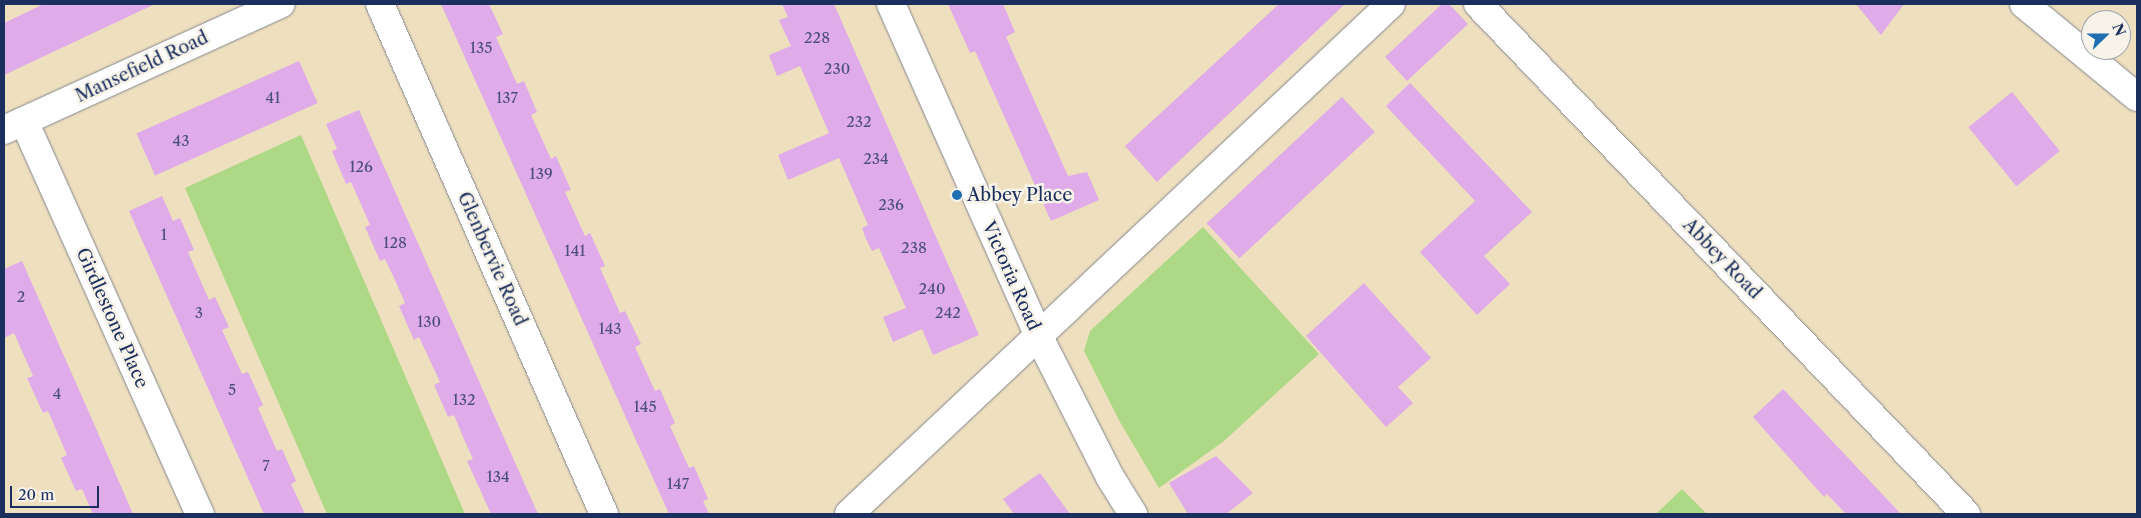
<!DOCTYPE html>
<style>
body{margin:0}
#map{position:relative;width:2141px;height:518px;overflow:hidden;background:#eedfbf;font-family:"Libre Caslon Text",serif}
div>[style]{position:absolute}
.green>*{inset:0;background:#add986}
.building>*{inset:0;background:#dfabe8;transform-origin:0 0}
.roads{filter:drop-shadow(0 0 1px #84878e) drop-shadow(0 0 1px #84878e)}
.minor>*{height:28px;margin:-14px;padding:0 14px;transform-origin:14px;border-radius:14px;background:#fff}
.dots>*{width:14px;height:14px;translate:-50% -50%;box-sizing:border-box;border:2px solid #f7f3e8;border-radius:50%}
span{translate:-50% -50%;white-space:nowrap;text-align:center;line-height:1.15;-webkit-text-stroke:5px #f7f3e8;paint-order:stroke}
.number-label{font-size:15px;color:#4c4e80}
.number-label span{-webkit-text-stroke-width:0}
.street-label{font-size:18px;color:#1b2f5e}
.poi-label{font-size:18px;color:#1b2f5e}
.left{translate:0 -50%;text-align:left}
.frame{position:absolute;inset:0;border:5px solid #1b2f5e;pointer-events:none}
.north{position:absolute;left:2081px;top:10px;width:50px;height:50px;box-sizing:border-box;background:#f7f3e8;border:1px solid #9fa5b1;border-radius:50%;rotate:68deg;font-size:14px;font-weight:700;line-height:20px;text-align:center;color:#1b2f5e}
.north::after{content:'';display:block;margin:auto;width:18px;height:22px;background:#1f6fb2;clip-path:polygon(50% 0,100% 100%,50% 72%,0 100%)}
.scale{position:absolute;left:10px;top:486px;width:89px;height:22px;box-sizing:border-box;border:2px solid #1b2f5e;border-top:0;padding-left:6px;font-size:15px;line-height:18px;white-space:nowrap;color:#1b2f5e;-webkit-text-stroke:4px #f7f3e8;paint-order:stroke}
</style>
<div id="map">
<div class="green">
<div style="clip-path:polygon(301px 135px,465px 514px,327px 514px,185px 188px)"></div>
<div style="clip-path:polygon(1203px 227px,1319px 354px,1224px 441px,1159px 488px,1120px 422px,1084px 351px,1090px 331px)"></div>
<div style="clip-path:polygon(1682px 489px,1707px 514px,1656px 514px)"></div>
</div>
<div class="building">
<div style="clip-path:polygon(44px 4px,155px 4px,4px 75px,4px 23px)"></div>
<div style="clip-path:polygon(441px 4px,489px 4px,503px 34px,496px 37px,517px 84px,524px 81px,537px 112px,531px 115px,551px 159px,556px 156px,571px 190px,565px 192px,585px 236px,590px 233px,605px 266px,600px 268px,620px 313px,625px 311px,641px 344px,635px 347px,655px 391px,660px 389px,675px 423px,670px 426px,689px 468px,694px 466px,708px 499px,703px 501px,709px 514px,669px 514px)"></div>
<div style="clip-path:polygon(782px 4px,834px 4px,979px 335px,933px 355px,922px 329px,893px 342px,883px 317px,906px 308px,879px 248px,872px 251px,866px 239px,862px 228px,868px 225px,839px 158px,788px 180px,778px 155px,829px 133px,800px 66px,777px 76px,769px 55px,791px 46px,779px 20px,788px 17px)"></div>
<div style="clip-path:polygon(948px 4px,1003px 4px,1015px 32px,1006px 37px,1068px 176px,1087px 172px,1099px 200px,1051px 221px,975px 51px,970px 53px)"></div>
<div style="clip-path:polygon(1279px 4px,1345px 4px,1157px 182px,1125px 146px)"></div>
<div style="clip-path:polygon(1442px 4px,1449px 4px,1468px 24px,1407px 81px,1385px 57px)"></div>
<div style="clip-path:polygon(1856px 4px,1904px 4px,1881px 35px)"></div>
<div style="left:299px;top:61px;width:46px;height:178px;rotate:66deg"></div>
<div style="clip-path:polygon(1410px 83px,1532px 212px,1484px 256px,1510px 284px,1477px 315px,1420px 252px,1475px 201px,1386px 106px)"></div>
<div style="left:2012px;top:92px;width:76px;height:56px;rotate:51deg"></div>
<div style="left:1342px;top:97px;width:48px;height:185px;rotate:47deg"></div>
<div style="clip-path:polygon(359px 110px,497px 422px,538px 514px,491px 514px,467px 461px,473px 459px,463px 437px,454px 415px,448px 417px,434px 385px,440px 382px,419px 337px,414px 340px,399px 306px,405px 303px,395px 280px,385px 259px,380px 261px,365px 227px,370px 225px,360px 202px,351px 182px,346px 184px,332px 151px,337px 149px,326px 124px)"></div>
<div style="clip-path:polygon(162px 196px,173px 221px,180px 218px,194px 250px,188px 252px,209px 300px,215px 297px,229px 327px,222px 330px,242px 374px,248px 372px,263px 405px,258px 408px,277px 451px,282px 449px,296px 481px,291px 484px,305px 514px,264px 514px,129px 211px)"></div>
<div style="clip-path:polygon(22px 261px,91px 417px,133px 514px,93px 514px,82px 489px,76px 491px,61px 458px,67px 455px,48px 411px,43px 413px,27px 378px,33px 376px,14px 333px,4px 338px,4px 269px)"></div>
<div style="clip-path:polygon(1364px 283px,1431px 358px,1398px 387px,1413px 403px,1386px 427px,1306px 336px)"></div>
<div style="clip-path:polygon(1783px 389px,1818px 426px,1901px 514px,1846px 514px,1827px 494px,1824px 497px,1753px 417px)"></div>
<div style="clip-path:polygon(1216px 456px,1253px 493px,1226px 514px,1188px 514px,1169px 483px)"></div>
<div style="clip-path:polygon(1040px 473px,1070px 514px,1014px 514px,1003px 499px)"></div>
</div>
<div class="roads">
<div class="minor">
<div style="left:380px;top:4px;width:557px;rotate:66.29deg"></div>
<div style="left:891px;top:4px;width:364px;rotate:66deg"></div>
<div style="left:1039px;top:337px;width:157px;rotate:63.1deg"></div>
<div style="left:1110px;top:477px;width:44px;rotate:58.1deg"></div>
<div style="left:1478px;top:4px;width:706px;rotate:46.26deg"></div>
<div style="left:2024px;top:4px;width:146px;rotate:39.5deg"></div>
<div style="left:24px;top:121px;width:431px;rotate:65.9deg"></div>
<div style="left:4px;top:130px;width:304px;rotate:-24.5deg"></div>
<div style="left:849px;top:514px;width:744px;rotate:-43.26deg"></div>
</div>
</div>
<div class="dots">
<div style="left:957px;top:195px;background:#1f6fb2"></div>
</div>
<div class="number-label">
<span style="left:817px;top:38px">228</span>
<span style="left:481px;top:48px">135</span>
<span style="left:837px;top:69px">230</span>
<span style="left:273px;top:98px">41</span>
<span style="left:507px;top:98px">137</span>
<span style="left:859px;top:122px">232</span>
<span style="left:181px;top:141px">43</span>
<span style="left:876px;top:159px">234</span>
<span style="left:361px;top:167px">126</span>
<span style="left:541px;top:174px">139</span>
<span style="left:891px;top:205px">236</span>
<span style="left:164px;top:235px">1</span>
<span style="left:395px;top:243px">128</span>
<span style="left:914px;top:248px">238</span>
<span style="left:575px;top:251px">141</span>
<span style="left:932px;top:289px">240</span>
<span style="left:21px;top:297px">2</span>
<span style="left:199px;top:313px">3</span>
<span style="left:948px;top:313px">242</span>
<span style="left:429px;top:322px">130</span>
<span style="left:610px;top:329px">143</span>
<span style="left:232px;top:390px">5</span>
<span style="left:57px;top:394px">4</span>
<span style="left:464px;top:400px">132</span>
<span style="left:645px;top:407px">145</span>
<span style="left:266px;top:466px">7</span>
<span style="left:498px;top:477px">134</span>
<span style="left:678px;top:484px">147</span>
</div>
<div class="street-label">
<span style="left:142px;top:67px;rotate:-25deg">Mansefield Road</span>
<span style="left:492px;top:259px;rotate:66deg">Glenbervie Road</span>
<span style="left:1722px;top:259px;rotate:46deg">Abbey Road</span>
<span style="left:1011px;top:276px;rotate:66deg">Victoria Road</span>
<span style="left:112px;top:318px;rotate:66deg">Girdlestone Place</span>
</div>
<div class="poi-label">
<span class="left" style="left:967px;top:195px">Abbey Place</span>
</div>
<div class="frame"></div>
<div class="north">N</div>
<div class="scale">20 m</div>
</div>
